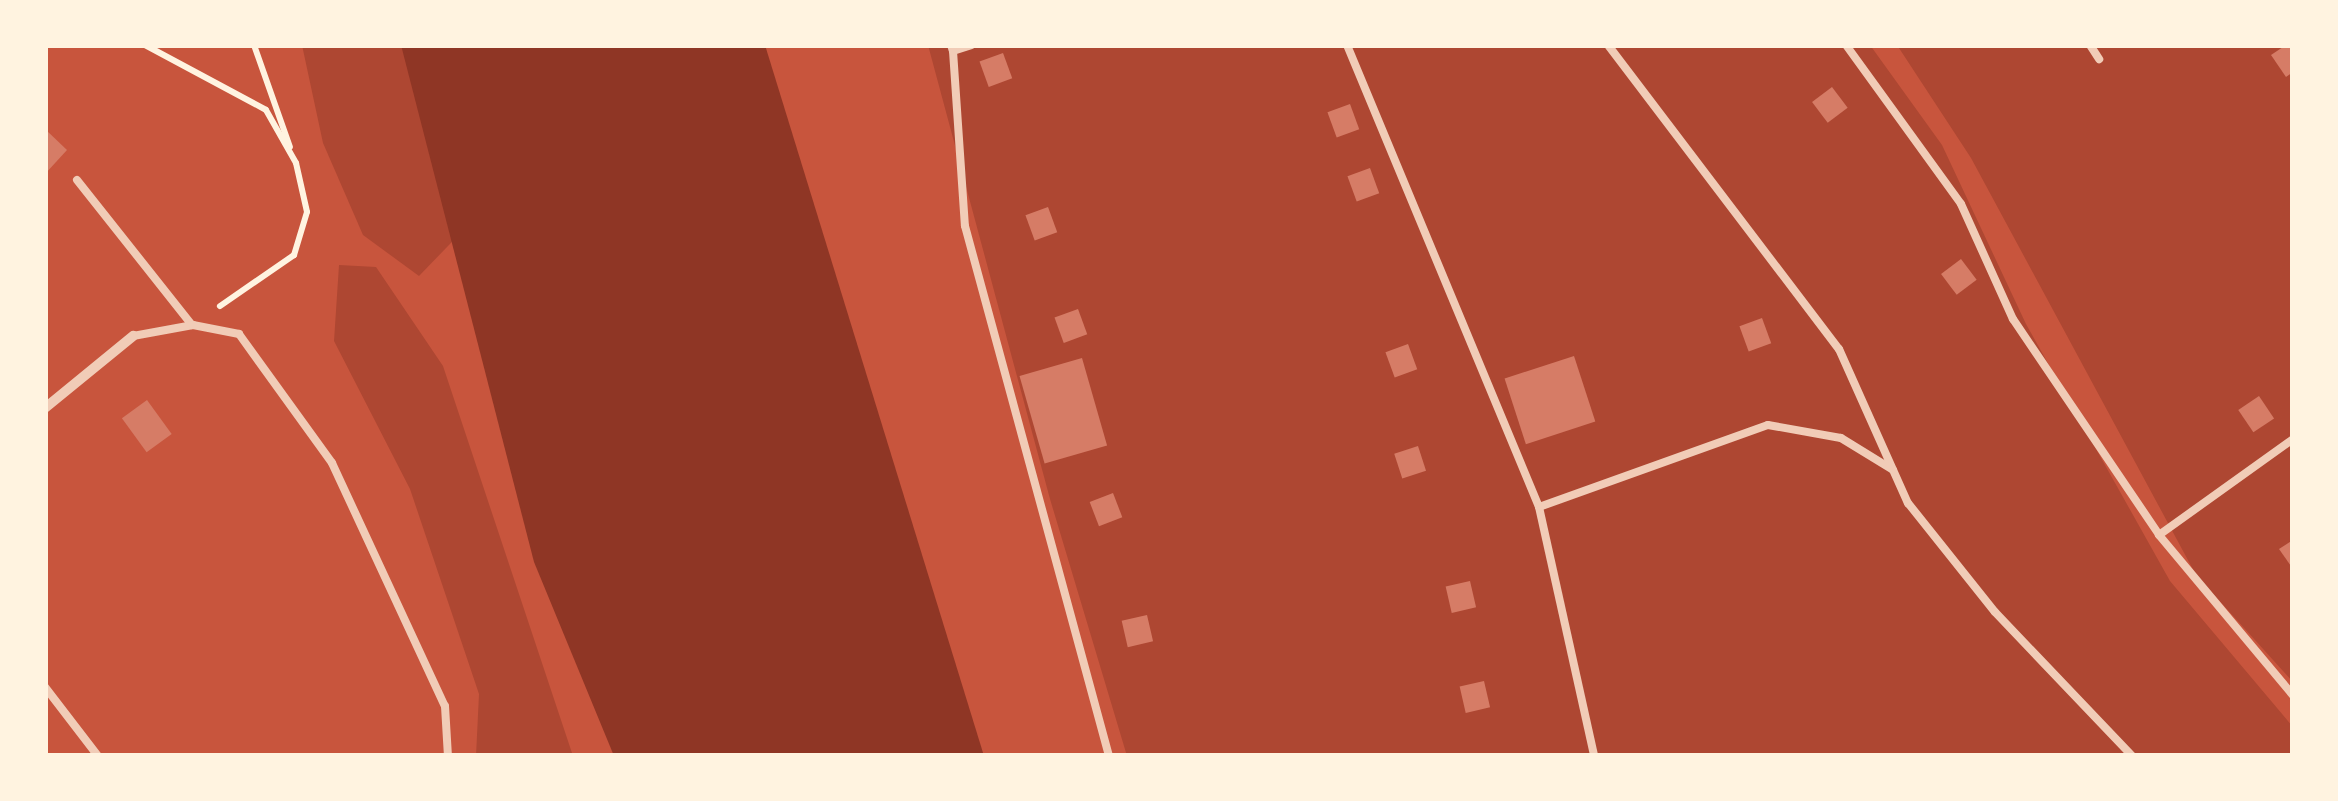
<!DOCTYPE html>
<style>
body{margin:0}
#map{position:relative;width:2338px;height:801px;overflow:hidden;background:#c8553d;font-family:Raleway,sans-serif}
div>[style]{position:absolute}
.green>*{inset:0;background:#ae4732}
.water>*{inset:0;background:#8f3625}
.building>*{inset:0;background:#d67c66;transform-origin:0 0}
.path>*{height:6px;margin:-3px;padding:0 3px;transform-origin:3px;border-radius:3px;background:#fff3e0}
.service>*{height:8px;margin:-4px;padding:0 4px;transform-origin:4px;border-radius:4px;background:#f1ccb7}
.minor>*{height:10px;margin:-5px;padding:0 5px;transform-origin:5px;border-radius:5px;background:#f1ccb7}
span{translate:-50% -50%;white-space:nowrap;text-align:center;line-height:1.15;-webkit-text-stroke:9px #fff3e0;paint-order:stroke}
.frame{position:absolute;inset:0;border:48px solid #fff3e0;pointer-events:none}
</style>
<div id="map">
<div class="green">
<div style="clip-path:polygon(302px 45px,432px 45px,476px 217px,419px 276px,363px 235px,323px 143px)"></div>
<div style="clip-path:polygon(928px 45px,1870px 45px,1942px 145px,2026px 324px,2170px 581px,2293px 727px,2293px 756px,1127px 756px,1050px 499px)"></div>
<div style="clip-path:polygon(1897px 45px,2293px 45px,2293px 682px,2196px 575px,1971px 158px)"></div>
<div style="clip-path:polygon(339px 265px,376px 267px,443px 366px,573px 756px,476px 756px,479px 694px,410px 489px,334px 341px)"></div>
</div>
<div class="water">
<div style="clip-path:polygon(401px 45px,765px 45px,984px 756px,614px 756px,534px 562px)"></div>
</div>
<div class="building">
<div style="clip-path:polygon(2286px 45px,2293px 45px,2293px 72px,2286px 77px,2271px 55px)"></div>
<div style="left:1003px;top:53px;width:27px;height:25px;rotate:70deg"></div>
<div style="left:1832px;top:87px;width:26px;height:25px;rotate:53deg"></div>
<div style="left:1350px;top:104px;width:27px;height:24px;rotate:70deg"></div>
<div style="clip-path:polygon(45px 129px,67px 150px,45px 174px)"></div>
<div style="left:1370px;top:168px;width:27px;height:24px;rotate:70deg"></div>
<div style="left:1048px;top:207px;width:27px;height:24px;rotate:70deg"></div>
<div style="left:1961px;top:259px;width:26px;height:25px;rotate:53deg"></div>
<div style="left:1078px;top:309px;width:27px;height:25px;rotate:70deg"></div>
<div style="left:1762px;top:318px;width:27px;height:24px;rotate:70deg"></div>
<div style="left:1408px;top:344px;width:27px;height:24px;rotate:70deg"></div>
<div style="left:1574px;top:356px;width:69px;height:73px;rotate:72deg"></div>
<div style="left:1082px;top:358px;width:91px;height:65px;rotate:74deg"></div>
<div style="left:2259px;top:396px;width:27px;height:25px;rotate:56deg"></div>
<div style="left:147px;top:400px;width:42px;height:31px;rotate:54deg"></div>
<div style="left:1418px;top:446px;width:26px;height:25px;rotate:72deg"></div>
<div style="left:1113px;top:493px;width:26px;height:25px;rotate:69deg"></div>
<div style="clip-path:polygon(2293px 540px,2293px 569px,2279px 549px)"></div>
<div style="left:1470px;top:581px;width:27px;height:25px;rotate:77deg"></div>
<div style="left:1147px;top:615px;width:27px;height:26px;rotate:77deg"></div>
<div style="left:1484px;top:681px;width:27px;height:25px;rotate:77deg"></div>
</div>
<div class="path">
<div style="left:145px;top:45px;width:137px;rotate:28.2deg"></div>
<div style="left:266px;top:110px;width:61px;rotate:60.5deg"></div>
<div style="left:296px;top:163px;width:50px;rotate:77.3deg"></div>
<div style="left:307px;top:212px;width:45px;rotate:106.8deg"></div>
<div style="left:294px;top:255px;width:90px;rotate:145.4deg"></div>
<div style="left:254px;top:45px;width:108px;rotate:70.6deg"></div>
</div>
<div class="service">
<div style="left:951px;top:45px;width:6px;rotate:72deg"></div>
<div style="left:953px;top:51px;width:19px;rotate:-18deg"></div>
<div style="left:1347px;top:45px;width:500px;rotate:67.43deg"></div>
<div style="left:1539px;top:507px;width:255px;rotate:77.5deg"></div>
<div style="left:1608px;top:45px;width:382px;rotate:52.8deg"></div>
<div style="left:1839px;top:349px;width:169px;rotate:65.9deg"></div>
<div style="left:1908px;top:503px;width:139px;rotate:51.4deg"></div>
<div style="left:1995px;top:612px;width:199px;rotate:46.4deg"></div>
<div style="left:1846px;top:45px;width:196px;rotate:54.1deg"></div>
<div style="left:1961px;top:204px;width:126px;rotate:65.7deg"></div>
<div style="left:2013px;top:319px;width:261px;rotate:55.9deg"></div>
<div style="left:2159px;top:535px;width:209px;rotate:50.1deg"></div>
<div style="left:2090px;top:45px;width:17px;rotate:57deg"></div>
<div style="left:953px;top:51px;width:175px;rotate:86.1deg"></div>
<div style="left:965px;top:226px;width:549px;rotate:74.8deg"></div>
<div style="left:77px;top:180px;width:185px;rotate:51.6deg"></div>
<div style="left:133px;top:336px;width:61px;rotate:-10.4deg"></div>
<div style="left:193px;top:325px;width:47px;rotate:11.1deg"></div>
<div style="left:239px;top:334px;width:159px;rotate:54.2deg"></div>
<div style="left:332px;top:463px;width:268px;rotate:65.1deg"></div>
<div style="left:445px;top:706px;width:50px;rotate:86.6deg"></div>
<div style="left:1539px;top:507px;width:243px;rotate:-19.7deg"></div>
<div style="left:1768px;top:425px;width:74px;rotate:10.1deg"></div>
<div style="left:1841px;top:438px;width:61px;rotate:31.6deg"></div>
<div style="left:2159px;top:535px;width:165px;rotate:-35.6deg"></div>
<div style="left:45px;top:687px;width:87px;rotate:52.5deg"></div>
</div>
<div class="minor">
<div style="left:45px;top:408px;width:114px;rotate:-39.3deg"></div>
</div>
<div class="frame"></div>
</div>
